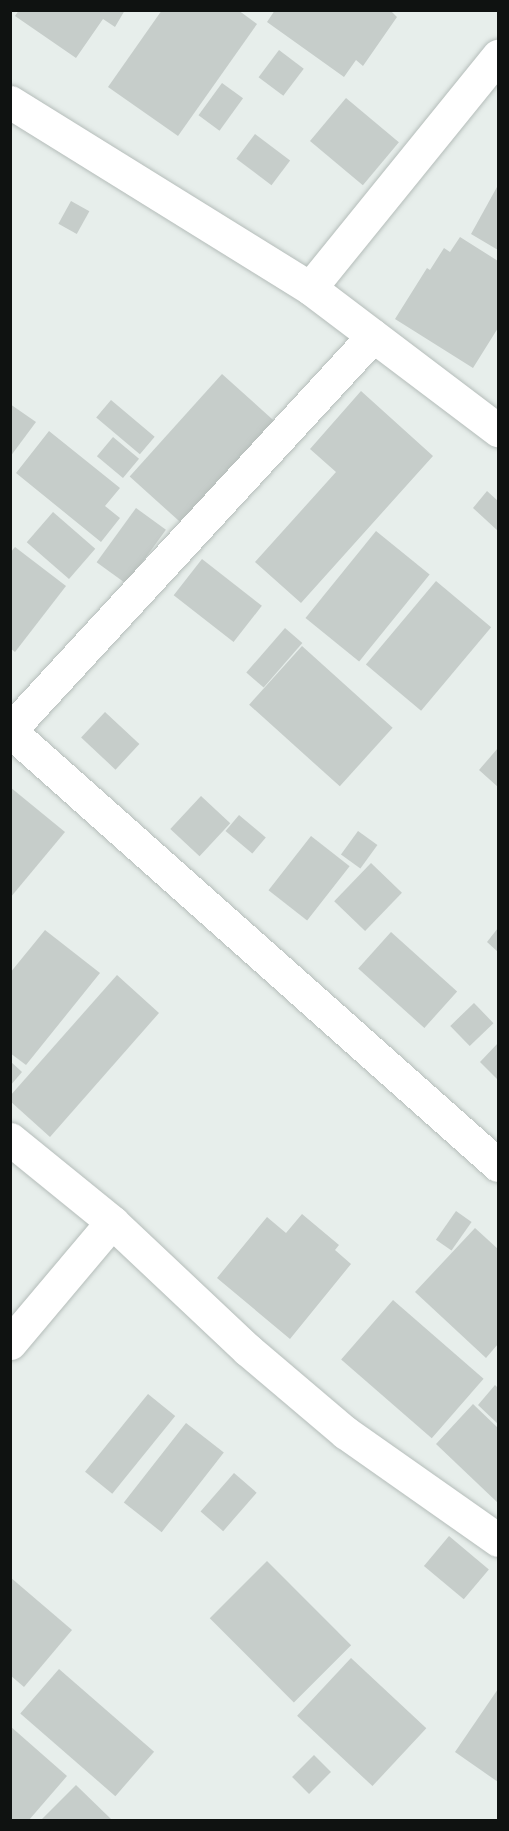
<!DOCTYPE html>
<style>
body{margin:0}
#map{position:relative;width:509px;height:1831px;overflow:hidden;background:#e7eeeb;font-family:"IBM Plex Serif",serif}
div>[style]{position:absolute}
.building>*{inset:0;background:#c6cdca;transform-origin:0 0}
.roads{filter:drop-shadow(0 0 2px #b5bdba) drop-shadow(0 0 2px #b5bdba)}
.minor>*{height:33px;margin:-16.5px;padding:0 16.5px;transform-origin:16.5px;border-radius:16.5px;background:#fff}
span{translate:-50% -50%;white-space:nowrap;text-align:center;line-height:1.15;-webkit-text-stroke:5px #e7eeeb;paint-order:stroke}
.frame{position:absolute;inset:0;border:12px solid #0f1211;pointer-events:none}
</style>
<div id="map">
<div class="building">
<div style="clip-path:polygon(19px 10px,125px 10px,115px 27px,103px 19px,76px 58px,15px 16px)"></div>
<div style="clip-path:polygon(162px 10px,238px 10px,257px 24px,178px 136px,108px 87px)"></div>
<div style="clip-path:polygon(275px 10px,390px 10px,397px 17px,363px 66px,356px 60px,344px 77px,267px 22px)"></div>
<div style="left:279px;top:50px;width:31px;height:34px;rotate:37deg"></div>
<div style="left:222px;top:83px;width:26px;height:40px;rotate:36deg"></div>
<div style="left:346px;top:98px;width:69px;height:56px;rotate:40deg"></div>
<div style="left:255px;top:134px;width:44px;height:31px;rotate:37deg"></div>
<div style="clip-path:polygon(497px 187px,498px 188px,498px 250px,471px 234px)"></div>
<div style="left:71px;top:201px;width:21px;height:26px;rotate:29deg"></div>
<div style="clip-path:polygon(460px 237px,498px 261px,498px 328px,473px 368px,395px 319px,427px 268px,430px 270px,444px 248px,450px 252px)"></div>
<div style="left:222px;top:374px;width:74px;height:138px;rotate:42deg"></div>
<div style="clip-path:polygon(361px 391px,433px 456px,301px 603px,255px 562px,336px 472px,310px 449px)"></div>
<div style="left:111px;top:400px;width:57px;height:23px;rotate:40deg"></div>
<div style="clip-path:polygon(10px 404px,36px 422px,10px 457px)"></div>
<div style="clip-path:polygon(49px 431px,120px 488px,105px 506px,120px 518px,101px 542px,16px 473px)"></div>
<div style="left:113px;top:437px;width:34px;height:25px;rotate:40deg"></div>
<div style="clip-path:polygon(487px 491px,498px 501px,498px 531px,473px 508px)"></div>
<div style="left:136px;top:508px;width:37px;height:67px;rotate:36deg"></div>
<div style="left:53px;top:512px;width:56px;height:40px;rotate:41deg"></div>
<div style="left:376px;top:531px;width:69px;height:112px;rotate:39deg"></div>
<div style="clip-path:polygon(15px 547px,66px 586px,15px 652px,10px 648px,10px 553px)"></div>
<div style="left:202px;top:559px;width:76px;height:46px;rotate:38deg"></div>
<div style="left:436px;top:581px;width:72px;height:109px;rotate:40deg"></div>
<div style="left:285px;top:628px;width:23px;height:59px;rotate:41deg"></div>
<div style="left:302px;top:646px;width:122px;height:79px;rotate:42deg"></div>
<div style="left:105px;top:712px;width:47px;height:35px;rotate:43deg"></div>
<div style="clip-path:polygon(498px 748px,498px 787px,479px 770px)"></div>
<div style="clip-path:polygon(10px 787px,65px 832px,10px 898px)"></div>
<div style="left:201px;top:796px;width:40px;height:45px;rotate:43deg"></div>
<div style="left:239px;top:815px;width:35px;height:21px;rotate:40deg"></div>
<div style="left:358px;top:831px;width:24px;height:29px;rotate:36deg"></div>
<div style="left:311px;top:836px;width:49px;height:69px;rotate:38deg"></div>
<div style="left:371px;top:863px;width:43px;height:53px;rotate:44deg"></div>
<div style="clip-path:polygon(498px 928px,498px 952px,487px 942px)"></div>
<div style="clip-path:polygon(45px 930px,100px 973px,26px 1065px,10px 1053px,10px 973px)"></div>
<div style="left:391px;top:932px;width:89px;height:49px;rotate:42deg"></div>
<div style="clip-path:polygon(117px 975px,159px 1013px,50px 1137px,10px 1101px,10px 1096px)"></div>
<div style="left:474px;top:1003px;width:28px;height:33px;rotate:46deg"></div>
<div style="clip-path:polygon(498px 1043px,498px 1080px,480px 1062px)"></div>
<div style="clip-path:polygon(10px 1061px,22px 1072px,10px 1086px)"></div>
<div style="left:456px;top:1211px;width:19px;height:35px;rotate:35deg"></div>
<div style="clip-path:polygon(302px 1214px,339px 1245px,335px 1250px,351px 1264px,290px 1339px,217px 1278px,267px 1217px,286px 1233px)"></div>
<div style="clip-path:polygon(475px 1228px,498px 1249px,498px 1344px,486px 1358px,415px 1292px)"></div>
<div style="left:393px;top:1300px;width:120px;height:79px;rotate:41deg"></div>
<div style="clip-path:polygon(495px 1385px,498px 1388px,498px 1424px,478px 1405px)"></div>
<div style="left:148px;top:1394px;width:35px;height:100px;rotate:39deg"></div>
<div style="clip-path:polygon(473px 1404px,498px 1428px,498px 1503px,436px 1444px)"></div>
<div style="left:186px;top:1423px;width:48px;height:101px;rotate:38deg"></div>
<div style="left:234px;top:1473px;width:30px;height:51px;rotate:41deg"></div>
<div style="left:449px;top:1536px;width:52px;height:39px;rotate:40deg"></div>
<div style="left:267px;top:1561px;width:119px;height:81px;rotate:45deg"></div>
<div style="clip-path:polygon(10px 1577px,72px 1630px,24px 1687px,10px 1675px)"></div>
<div style="left:351px;top:1658px;width:103px;height:79px;rotate:43deg"></div>
<div style="left:59px;top:1669px;width:126px;height:59px;rotate:41deg"></div>
<div style="clip-path:polygon(498px 1689px,498px 1782px,455px 1752px)"></div>
<div style="clip-path:polygon(10px 1726px,67px 1776px,29px 1820px,10px 1820px)"></div>
<div style="left:314px;top:1755px;width:24px;height:31px;rotate:45deg"></div>
<div style="clip-path:polygon(76px 1785px,112px 1820px,41px 1820px)"></div>
</div>
<div class="roads">
<div class="minor">
<div style="left:10px;top:102px;width:353px;rotate:31.8deg"></div>
<div style="left:310px;top:288px;width:236px;rotate:37.1deg"></div>
<div style="left:310px;top:288px;width:299px;rotate:-51deg"></div>
<div style="left:10px;top:730px;width:536px;rotate:-47.35deg"></div>
<div style="left:10px;top:731px;width:653px;rotate:41.65deg"></div>
<div style="left:10px;top:1139px;width:132px;rotate:39.1deg"></div>
<div style="left:112px;top:1222px;width:187px;rotate:43.3deg"></div>
<div style="left:248px;top:1350px;width:128px;rotate:40.3deg"></div>
<div style="left:346px;top:1433px;width:186px;rotate:35.1deg"></div>
<div style="left:10px;top:1343px;width:158px;rotate:-49.9deg"></div>
</div>
</div>
<div class="frame"></div>
</div>
